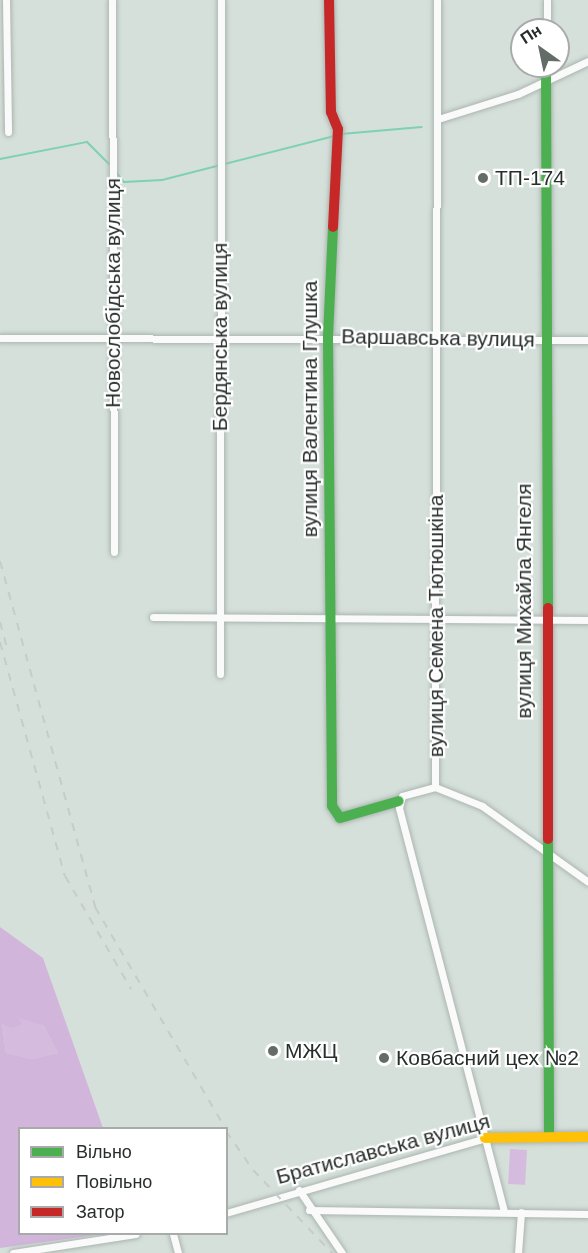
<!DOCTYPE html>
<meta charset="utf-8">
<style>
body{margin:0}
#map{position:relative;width:588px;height:1253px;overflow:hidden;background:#d5e0da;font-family:Helvetica,sans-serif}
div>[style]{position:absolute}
.green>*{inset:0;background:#d5bbde;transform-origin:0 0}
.forest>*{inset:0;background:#d1b5db}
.stream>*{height:2px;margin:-1px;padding:0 1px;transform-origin:1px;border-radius:1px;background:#7ed1b1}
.roads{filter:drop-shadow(0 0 2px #acb5b1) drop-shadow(0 0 2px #acb5b1)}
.street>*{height:7px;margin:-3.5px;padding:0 3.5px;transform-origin:3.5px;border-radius:3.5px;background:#f9faf9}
.fast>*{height:10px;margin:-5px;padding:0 5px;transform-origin:5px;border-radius:5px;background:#4caf50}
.slow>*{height:10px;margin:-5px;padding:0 5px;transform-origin:5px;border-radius:5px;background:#ffc107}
.jam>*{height:10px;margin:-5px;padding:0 5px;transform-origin:5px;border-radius:5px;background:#c62828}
.rail>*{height:2px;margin-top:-1px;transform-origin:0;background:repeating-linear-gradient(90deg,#c7cbc9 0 8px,transparent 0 16px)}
.dots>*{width:16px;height:16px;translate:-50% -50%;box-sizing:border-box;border:3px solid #fff;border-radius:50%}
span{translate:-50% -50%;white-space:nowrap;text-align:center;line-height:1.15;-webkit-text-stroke:4.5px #fff;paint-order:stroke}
.poi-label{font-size:21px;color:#272e2b}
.left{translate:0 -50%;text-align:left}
.street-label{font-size:21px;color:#272e2b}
.legend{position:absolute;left:18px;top:1127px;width:210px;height:108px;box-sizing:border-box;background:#fff;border:2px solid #a9abaa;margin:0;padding:8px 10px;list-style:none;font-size:18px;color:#272e2b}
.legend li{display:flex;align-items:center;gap:12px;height:30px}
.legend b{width:30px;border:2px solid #a9abaa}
.north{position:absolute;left:510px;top:18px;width:60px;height:60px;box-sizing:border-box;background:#fff;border:2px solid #a9abaa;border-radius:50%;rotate:327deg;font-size:16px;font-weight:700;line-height:24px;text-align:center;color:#272e2b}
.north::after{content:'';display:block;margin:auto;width:21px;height:27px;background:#646c68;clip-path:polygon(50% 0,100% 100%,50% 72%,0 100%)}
</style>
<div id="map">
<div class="green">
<div style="clip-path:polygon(18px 1017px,44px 1026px,58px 1053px,32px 1059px,6px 1053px,2px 1023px,21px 1024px)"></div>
<div style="left:510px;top:1149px;width:17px;height:35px;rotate:3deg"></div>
</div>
<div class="forest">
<div style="clip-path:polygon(evenodd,0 927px,43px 958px,103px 1128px,20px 1128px,20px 1234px,103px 1234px,0 1248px,0 927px,19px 1018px,44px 1026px,58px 1053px,32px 1059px,6px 1053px,2px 1024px,13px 1028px,22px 1024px,19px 1018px)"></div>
</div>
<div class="stream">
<div style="left:341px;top:134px;width:81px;rotate:-4.9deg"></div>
<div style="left:0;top:159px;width:89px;rotate:-11.1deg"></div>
<div style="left:87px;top:142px;width:31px;rotate:45deg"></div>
<div style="left:115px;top:171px;width:14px;rotate:51deg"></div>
<div style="left:124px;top:182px;width:38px;rotate:-3deg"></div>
<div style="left:162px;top:180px;width:179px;rotate:-14.3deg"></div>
</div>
<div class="roads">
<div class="street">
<div style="left:6px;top:0;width:132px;rotate:89.1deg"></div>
<div style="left:112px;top:0;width:552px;rotate:89.79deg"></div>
<div style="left:547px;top:30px;width:30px;rotate:-90deg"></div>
<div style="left:438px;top:119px;width:84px;rotate:-17.4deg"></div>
<div style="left:518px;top:94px;width:77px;rotate:-25.2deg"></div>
<div style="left:0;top:338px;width:588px;rotate:0.19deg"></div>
<div style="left:153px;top:617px;width:435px;rotate:0.4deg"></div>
<div style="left:220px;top:674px;width:674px;rotate:-89.91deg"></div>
<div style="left:435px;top:787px;width:787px;rotate:-89.85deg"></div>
<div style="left:435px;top:787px;width:34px;rotate:165deg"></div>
<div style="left:402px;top:796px;width:12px;rotate:104deg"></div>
<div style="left:399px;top:808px;width:416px;rotate:75.4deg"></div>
<div style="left:435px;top:787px;width:51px;rotate:22deg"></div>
<div style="left:482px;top:806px;width:130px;rotate:35.6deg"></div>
<div style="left:299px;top:1190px;width:76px;rotate:55.7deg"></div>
<div style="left:309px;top:1210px;width:279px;rotate:0.8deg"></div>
<div style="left:226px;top:1213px;width:270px;rotate:-16.1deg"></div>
<div style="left:173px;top:1234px;width:20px;rotate:75deg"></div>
<div style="left:13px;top:1253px;width:124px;rotate:-8.8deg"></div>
<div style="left:518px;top:1253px;width:41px;rotate:-85.8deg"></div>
</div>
<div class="fast">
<div style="left:546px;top:66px;width:542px;rotate:89.79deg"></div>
<div style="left:333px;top:227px;width:110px;rotate:92.6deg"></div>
<div style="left:328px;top:337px;width:469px;rotate:89.5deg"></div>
<div style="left:332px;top:806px;width:14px;rotate:56deg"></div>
<div style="left:340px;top:818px;width:61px;rotate:-16.1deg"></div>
<div style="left:548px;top:839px;width:298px;rotate:89.8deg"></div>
</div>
<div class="slow">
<div style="left:485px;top:1138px;width:103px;rotate:-0.6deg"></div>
</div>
<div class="jam">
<div style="left:329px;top:0;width:112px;rotate:89deg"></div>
<div style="left:331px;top:112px;width:18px;rotate:68deg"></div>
<div style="left:338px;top:129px;width:98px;rotate:92.9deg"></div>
<div style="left:548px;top:608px;width:231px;rotate:90deg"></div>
</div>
</div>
<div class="rail">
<div style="left:0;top:561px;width:359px;rotate:74.6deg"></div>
<div style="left:95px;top:907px;width:256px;rotate:59.5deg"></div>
<div style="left:0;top:622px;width:30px;rotate:75deg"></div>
<div style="left:0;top:642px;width:243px;rotate:74.5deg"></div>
<div style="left:65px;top:876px;width:131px;rotate:59.7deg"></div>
<div style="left:226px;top:1131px;width:47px;rotate:55.3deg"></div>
<div style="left:253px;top:1170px;width:115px;rotate:46.4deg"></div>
</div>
<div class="dots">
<div style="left:483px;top:178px;background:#646c68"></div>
<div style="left:273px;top:1051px;background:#646c68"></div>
<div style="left:384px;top:1058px;background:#646c68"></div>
</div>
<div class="poi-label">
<span class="left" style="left:495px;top:178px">ТП-174</span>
<span class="left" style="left:285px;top:1051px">МЖЦ</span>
<span class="left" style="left:396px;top:1058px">Ковбасний цех №2</span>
</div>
<div class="street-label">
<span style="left:113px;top:293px;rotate:-90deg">Новослобідська вулиця</span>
<span style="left:220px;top:337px;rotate:-90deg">Бердянська вулиця</span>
<span style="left:438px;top:338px;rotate:1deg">Варшавська вулиця</span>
<span style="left:310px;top:409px;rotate:-90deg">вулиця Валентина Глушка</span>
<span style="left:524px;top:601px;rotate:-90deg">вулиця Михайла Янгеля</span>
<span style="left:436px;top:626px;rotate:-90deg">вулиця Семена Тютюшкіна</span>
<span style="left:383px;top:1149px;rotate:-15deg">Братиславська вулиця</span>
</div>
<ul class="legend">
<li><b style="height:8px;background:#4caf50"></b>Вільно</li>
<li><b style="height:8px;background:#ffc107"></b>Повільно</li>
<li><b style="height:8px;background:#c62828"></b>Затор</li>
</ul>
<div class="north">Пн</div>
</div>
